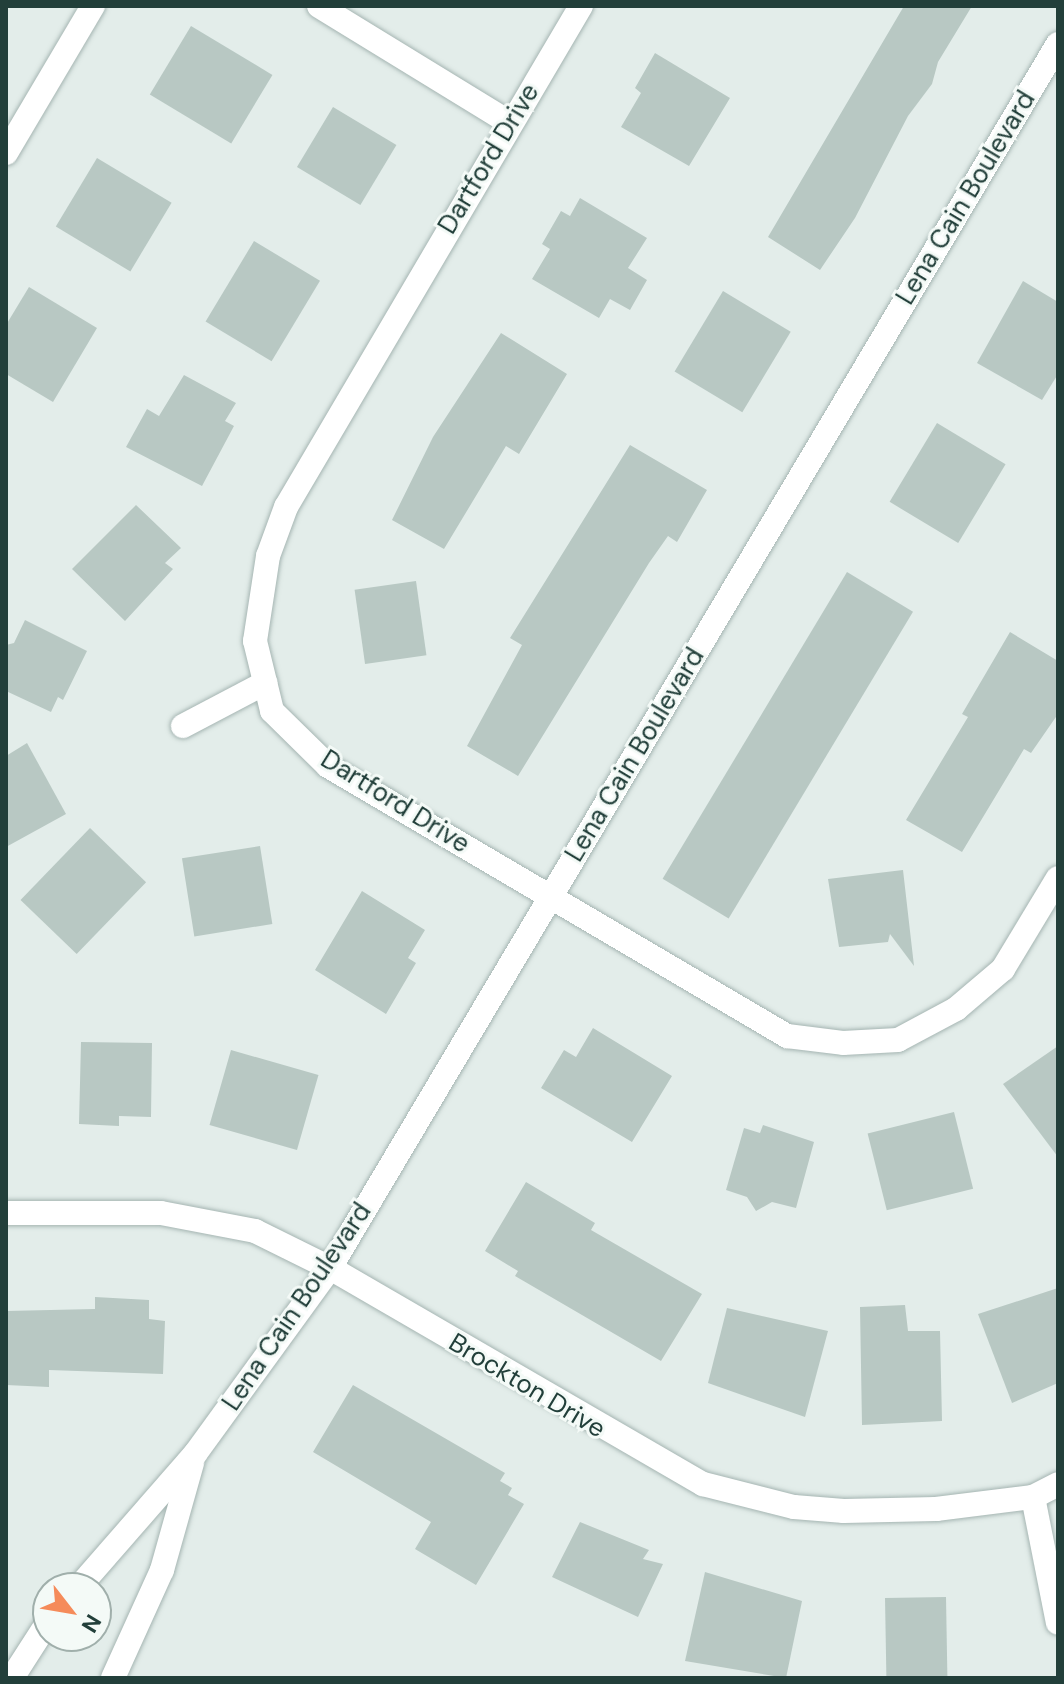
<!DOCTYPE html>
<style>
body{margin:0}
#map{position:relative;width:1064px;height:1684px;overflow:hidden;background:#e3edea;font-family:"DM Sans",sans-serif}
div>[style]{position:absolute}
.building>*{inset:0;background:#b8c8c3;transform-origin:0 0}
.roads{filter:drop-shadow(0 0 2px #a5b5b2) drop-shadow(0 0 2px #a5b5b2)}
.minor>*{height:24px;margin:-12px;padding:0 12px;transform-origin:12px;border-radius:12px;background:#fff}
span{translate:-50% -50%;white-space:nowrap;text-align:center;line-height:1.15;-webkit-text-stroke:6px #f4faf7;paint-order:stroke}
.street-label{font-size:26px;color:#223f3a}
.frame{position:absolute;inset:0;border:8px solid #223f3a;pointer-events:none}
.north{position:absolute;left:32px;top:1572px;width:80px;height:80px;box-sizing:border-box;background:#f4faf7;border:2px solid #a0afab;border-radius:50%;rotate:121deg;font-size:22px;font-weight:700;line-height:32px;text-align:center;color:#223f3a}
.north::after{content:'';display:block;margin:auto;width:28px;height:36px;background:#f58b5a;clip-path:polygon(50% 0,100% 100%,50% 72%,0 100%)}
</style>
<div id="map">
<div class="building">
<div style="clip-path:polygon(904px 6px,972px 6px,938px 62px,932px 84px,908px 116px,855px 218px,820px 270px,768px 237px)"></div>
<div style="left:191px;top:26px;width:95px;height:80px;rotate:31deg"></div>
<div style="clip-path:polygon(655px 53px,730px 98px,689px 166px,621px 127px,641px 93px,635px 88px)"></div>
<div style="left:333px;top:107px;width:74px;height:70px;rotate:31deg"></div>
<div style="left:97px;top:158px;width:87px;height:80px;rotate:31deg"></div>
<div style="clip-path:polygon(580px 198px,647px 238px,628px 268px,647px 280px,630px 310px,610px 299px,599px 318px,532px 279px,550px 249px,542px 244px,561px 211px,570px 216px)"></div>
<div style="left:254px;top:241px;width:77px;height:94px;rotate:31deg"></div>
<div style="clip-path:polygon(1023px 281px,1058px 302px,1058px 374px,1042px 400px,977px 363px)"></div>
<div style="clip-path:polygon(29px 287px,97px 328px,53px 402px,6px 374px,6px 325px)"></div>
<div style="left:723px;top:291px;width:79px;height:94px;rotate:31deg"></div>
<div style="clip-path:polygon(501px 333px,567px 374px,519px 454px,506px 446px,444px 549px,392px 520px,433px 437px)"></div>
<div style="clip-path:polygon(184px 375px,236px 403px,225px 421px,234px 426px,202px 486px,126px 447px,147px 409px,159px 416px)"></div>
<div style="left:937px;top:423px;width:80px;height:92px;rotate:31deg"></div>
<div style="clip-path:polygon(630px 445px,707px 490px,677px 542px,668px 536px,649px 563px,518px 776px,467px 746px,522px 645px,510px 638px)"></div>
<div style="clip-path:polygon(136px 505px,181px 548px,165px 563px,173px 569px,125px 621px,72px 569px)"></div>
<div style="left:847px;top:572px;width:77px;height:358px;rotate:31deg"></div>
<div style="left:416px;top:581px;width:75px;height:62px;rotate:82deg"></div>
<div style="clip-path:polygon(25px 620px,87px 651px,63px 700px,58px 697px,51px 712px,6px 691px,6px 645px,14px 643px)"></div>
<div style="clip-path:polygon(1010px 632px,1058px 661px,1058px 714px,1031px 753px,1024px 749px,962px 852px,906px 820px,968px 717px,962px 714px)"></div>
<div style="clip-path:polygon(27px 743px,66px 814px,6px 847px,6px 756px)"></div>
<div style="left:90px;top:828px;width:78px;height:100px;rotate:44deg"></div>
<div style="left:260px;top:846px;width:79px;height:79px;rotate:81deg"></div>
<div style="clip-path:polygon(903px 870px,914px 966px,890px 934px,888px 942px,839px 947px,828px 879px)"></div>
<div style="clip-path:polygon(362px 891px,425px 930px,408px 958px,416px 963px,386px 1014px,315px 970px)"></div>
<div style="clip-path:polygon(593px 1028px,672px 1076px,632px 1142px,541px 1088px,564px 1050px,576px 1057px)"></div>
<div style="clip-path:polygon(81px 1042px,152px 1043px,151px 1117px,119px 1116px,119px 1126px,79px 1124px)"></div>
<div style="clip-path:polygon(1058px 1046px,1058px 1157px,1003px 1084px)"></div>
<div style="left:231px;top:1050px;width:91px;height:78px;rotate:16deg"></div>
<div style="left:954px;top:1112px;width:79px;height:89px;rotate:76deg"></div>
<div style="clip-path:polygon(763px 1125px,814px 1142px,796px 1208px,772px 1202px,756px 1211px,747px 1197px,726px 1190px,744px 1128px,760px 1133px)"></div>
<div style="clip-path:polygon(526px 1182px,595px 1223px,591px 1230px,702px 1294px,661px 1361px,515px 1276px,518px 1271px,485px 1251px)"></div>
<div style="clip-path:polygon(1058px 1288px,1058px 1383px,1012px 1403px,978px 1314px)"></div>
<div style="clip-path:polygon(95px 1297px,149px 1300px,149px 1319px,165px 1321px,163px 1374px,49px 1370px,49px 1387px,6px 1385px,6px 1311px,95px 1309px)"></div>
<div style="clip-path:polygon(905px 1305px,908px 1331px,940px 1331px,942px 1421px,862px 1425px,860px 1307px)"></div>
<div style="clip-path:polygon(727px 1308px,828px 1331px,805px 1417px,708px 1383px)"></div>
<div style="clip-path:polygon(353px 1385px,505px 1473px,500px 1481px,512px 1488px,508px 1495px,524px 1504px,476px 1585px,415px 1549px,431px 1522px,313px 1452px)"></div>
<div style="clip-path:polygon(580px 1522px,649px 1550px,643px 1559px,663px 1564px,638px 1617px,552px 1577px)"></div>
<div style="clip-path:polygon(705px 1572px,802px 1601px,786px 1678px,685px 1661px)"></div>
<div style="left:946px;top:1597px;width:81px;height:61px;rotate:89deg"></div>
</div>
<div class="roads">
<div class="minor">
<div style="left:319px;top:6px;width:224px;rotate:31.5deg"></div>
<div style="left:581px;top:6px;width:581px;rotate:120.49deg"></div>
<div style="left:286px;top:507px;width:52px;rotate:110.2deg"></div>
<div style="left:268px;top:556px;width:86px;rotate:98.7deg"></div>
<div style="left:255px;top:641px;width:72px;rotate:76.3deg"></div>
<div style="left:272px;top:711px;width:78px;rotate:44.5deg"></div>
<div style="left:328px;top:766px;width:533px;rotate:30.47deg"></div>
<div style="left:787px;top:1036px;width:56px;rotate:7.1deg"></div>
<div style="left:843px;top:1043px;width:55px;rotate:-3.1deg"></div>
<div style="left:898px;top:1040px;width:66px;rotate:-28.1deg"></div>
<div style="left:956px;top:1009px;width:62px;rotate:-40.4deg"></div>
<div style="left:1003px;top:969px;width:106px;rotate:-58.9deg"></div>
<div style="left:6px;top:153px;width:171px;rotate:-59.4deg"></div>
<div style="left:183px;top:726px;width:93px;rotate:-27.7deg"></div>
<div style="left:6px;top:1213px;width:155px"></div>
<div style="left:161px;top:1213px;width:96px;rotate:10.8deg"></div>
<div style="left:255px;top:1231px;width:84px;rotate:26.3deg"></div>
<div style="left:330px;top:1268px;width:431px;rotate:30.1deg"></div>
<div style="left:703px;top:1484px;width:94px;rotate:14.2deg"></div>
<div style="left:794px;top:1507px;width:50px;rotate:4.6deg"></div>
<div style="left:844px;top:1511px;width:92px;rotate:-1.2deg"></div>
<div style="left:936px;top:1509px;width:98px;rotate:-7.1deg"></div>
<div style="left:1033px;top:1497px;width:28px;rotate:-27deg"></div>
<div style="left:1033px;top:1497px;width:128px;rotate:78.8deg"></div>
<div style="left:78px;top:1588px;width:178px;rotate:-48.9deg"></div>
<div style="left:195px;top:1454px;width:230px;rotate:-54deg"></div>
<div style="left:330px;top:1268px;width:1424px;rotate:-59.26deg"></div>
<div style="left:12px;top:1678px;width:67px;rotate:-57.3deg"></div>
<div style="left:113px;top:1678px;width:119px;rotate:-65.6deg"></div>
<div style="left:162px;top:1570px;width:111px;rotate:-74.3deg"></div>
</div>
</div>
<div class="street-label">
<span style="left:489px;top:159px;rotate:-59deg">Dartford Drive</span>
<span style="left:966px;top:198px;rotate:-59deg">Lena Cain Boulevard</span>
<span style="left:635px;top:755px;rotate:-59deg">Lena Cain Boulevard</span>
<span style="left:395px;top:802px;rotate:32deg">Dartford Drive</span>
<span style="left:297px;top:1307px;rotate:-56deg">Lena Cain Boulevard</span>
<span style="left:527px;top:1386px;rotate:31deg">Brockton Drive</span>
</div>
<div class="frame"></div>
<div class="north">N</div>
</div>
